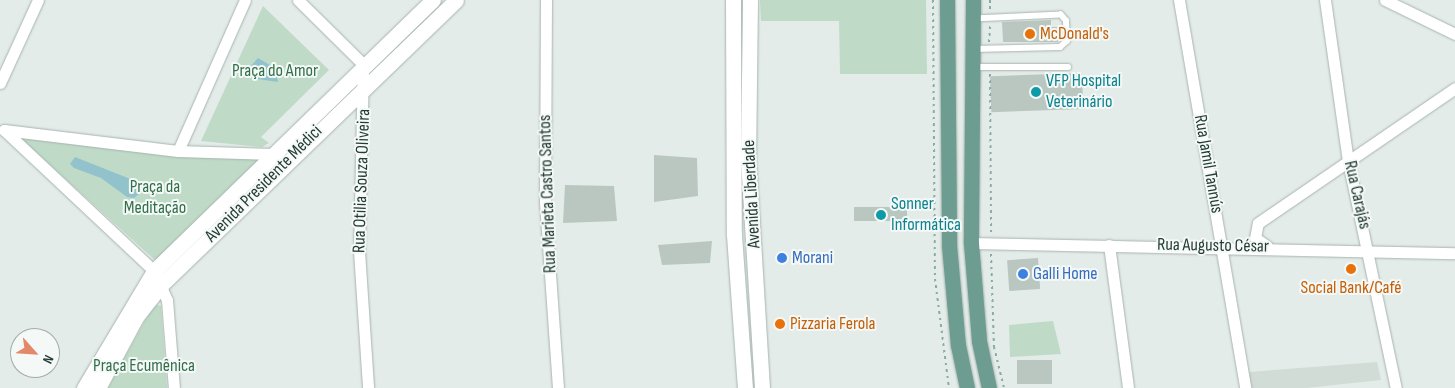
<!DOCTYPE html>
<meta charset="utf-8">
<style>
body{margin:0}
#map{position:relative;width:1455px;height:388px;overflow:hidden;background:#e4ece9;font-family:"Sofia Sans Condensed",sans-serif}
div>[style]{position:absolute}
.built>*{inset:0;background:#d2dcd7}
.green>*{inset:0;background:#bfdbc7}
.water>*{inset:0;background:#92c2cb}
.building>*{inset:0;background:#bac7c1;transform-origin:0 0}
.path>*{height:2px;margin-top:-1px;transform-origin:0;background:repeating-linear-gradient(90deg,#88aca1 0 2.5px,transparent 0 6.5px)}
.roads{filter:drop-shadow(0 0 1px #a7b4b0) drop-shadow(0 0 1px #a7b4b0)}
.service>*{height:5.5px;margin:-2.75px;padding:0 2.75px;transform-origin:2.75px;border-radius:2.75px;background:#fff}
.minor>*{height:11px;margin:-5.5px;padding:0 5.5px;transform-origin:5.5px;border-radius:5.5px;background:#fff}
.secondary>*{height:15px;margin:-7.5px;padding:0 7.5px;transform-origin:7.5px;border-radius:7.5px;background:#fff}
.primary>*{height:15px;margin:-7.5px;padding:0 7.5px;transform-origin:7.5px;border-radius:7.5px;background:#6d9d91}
.dots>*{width:14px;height:14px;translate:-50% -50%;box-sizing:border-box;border:2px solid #f4f9f7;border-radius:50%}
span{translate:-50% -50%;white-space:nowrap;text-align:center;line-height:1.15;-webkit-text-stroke:4px #f4f9f7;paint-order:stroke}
.food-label{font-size:18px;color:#c56008}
.left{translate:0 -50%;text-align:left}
.park-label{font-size:18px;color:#336f4a}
.culture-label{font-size:18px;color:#0d838f}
.street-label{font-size:18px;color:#253c36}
.shop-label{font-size:18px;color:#366cbe}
.north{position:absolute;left:10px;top:328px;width:50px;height:50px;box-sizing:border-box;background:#f4f9f7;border:1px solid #a1adaa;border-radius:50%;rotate:116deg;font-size:14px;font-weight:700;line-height:20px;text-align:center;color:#253c36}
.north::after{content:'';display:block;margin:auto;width:18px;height:22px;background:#e4886a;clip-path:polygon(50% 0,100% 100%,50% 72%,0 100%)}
</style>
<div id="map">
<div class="built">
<div style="clip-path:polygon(1377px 362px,1381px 380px,1307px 388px,1252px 388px,1249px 372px)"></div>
</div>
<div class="green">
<div style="clip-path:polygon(760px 0,926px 0,927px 74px,840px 74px,839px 21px,761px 21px)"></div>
<div style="clip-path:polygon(263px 6px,329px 70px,261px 137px,269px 143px,262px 147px,201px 141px)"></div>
<div style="clip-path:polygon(19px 137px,265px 158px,156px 261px)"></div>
<div style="clip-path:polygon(154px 304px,161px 306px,167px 388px,108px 388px)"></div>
<div style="clip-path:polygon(1053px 321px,1061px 354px,1010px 357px,1009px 325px)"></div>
</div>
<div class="water">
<div style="clip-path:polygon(258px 58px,275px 68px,278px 82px,251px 78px,249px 68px)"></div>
<div style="clip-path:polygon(75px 157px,143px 184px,146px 188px,134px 198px,127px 197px,101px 178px,74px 168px,70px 164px)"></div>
</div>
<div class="building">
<div style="clip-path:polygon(1051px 20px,1051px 27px,1058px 27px,1058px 42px,1003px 42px,1002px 22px)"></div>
<div style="left:1082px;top:73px;width:36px;height:92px;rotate:88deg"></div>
<div style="clip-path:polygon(654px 155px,697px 158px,698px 196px,654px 202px)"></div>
<div style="clip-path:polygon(565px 185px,614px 186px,617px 221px,563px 223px)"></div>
<div style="left:907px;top:207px;width:14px;height:53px;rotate:90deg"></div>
<div style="clip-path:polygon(712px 241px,710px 263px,662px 265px,658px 245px)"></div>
<div style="left:1038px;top:258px;width:31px;height:31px;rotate:86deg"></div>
<div style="left:1052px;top:360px;width:24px;height:35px;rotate:90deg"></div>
</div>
<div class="path">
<div style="left:933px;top:0;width:279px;rotate:89.6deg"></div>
<div style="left:935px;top:279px;width:110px;rotate:82.7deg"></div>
<div style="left:990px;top:9px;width:9px;rotate:-90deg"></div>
<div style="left:989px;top:42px;width:16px;rotate:-86deg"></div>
<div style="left:990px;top:74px;width:158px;rotate:89.6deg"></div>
<div style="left:991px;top:254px;width:93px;rotate:88.2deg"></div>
<div style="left:994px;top:347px;width:42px;rotate:76.3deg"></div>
</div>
<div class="roads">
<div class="service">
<div style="left:973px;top:49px;width:87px;rotate:-1.3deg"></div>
<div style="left:1060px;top:47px;width:9px;rotate:-41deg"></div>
<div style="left:1067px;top:41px;width:20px;rotate:-93deg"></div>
<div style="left:1066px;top:21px;width:8px;rotate:-130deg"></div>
<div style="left:1061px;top:15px;width:87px;rotate:177.4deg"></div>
<div style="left:973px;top:67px;width:95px"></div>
</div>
<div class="minor">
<div style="left:298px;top:0;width:91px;rotate:44.6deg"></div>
<div style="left:363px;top:64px;width:187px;rotate:91.2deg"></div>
<div style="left:359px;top:251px;width:137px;rotate:86.2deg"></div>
<div style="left:546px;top:0;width:202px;rotate:90.3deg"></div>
<div style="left:545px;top:202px;width:186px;rotate:86deg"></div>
<div style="left:1179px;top:0;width:394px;rotate:80.3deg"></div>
<div style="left:1325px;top:0;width:163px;rotate:81.9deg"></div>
<div style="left:1348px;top:161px;width:232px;rotate:78.1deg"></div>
<div style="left:1385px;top:0;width:78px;rotate:25.9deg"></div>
<div style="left:0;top:83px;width:91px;rotate:-65.4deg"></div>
<div style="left:4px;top:130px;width:206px;rotate:43.2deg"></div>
<div style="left:154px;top:271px;width:32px;rotate:66deg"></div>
<div style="left:167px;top:300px;width:88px;rotate:85.5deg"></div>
<div style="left:4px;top:130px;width:175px;rotate:6.9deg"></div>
<div style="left:178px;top:151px;width:95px;rotate:1.8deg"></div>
<div style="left:178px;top:151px;width:165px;rotate:-66.1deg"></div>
<div style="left:971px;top:243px;width:484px;rotate:1.2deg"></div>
<div style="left:1109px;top:245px;width:144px;rotate:82.4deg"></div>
<div style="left:1267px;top:246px;width:14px;rotate:-146deg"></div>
<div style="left:1255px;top:238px;width:15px;rotate:-79deg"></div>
<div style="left:1258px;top:223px;width:239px;rotate:-34.4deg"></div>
</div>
<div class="secondary">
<div style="left:733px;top:0;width:235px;rotate:89.8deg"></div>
<div style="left:734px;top:235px;width:153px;rotate:85.9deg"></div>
<div style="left:750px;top:0;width:159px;rotate:90.7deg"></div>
<div style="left:748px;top:159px;width:229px;rotate:86.5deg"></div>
<div style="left:84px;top:388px;width:136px;rotate:-59.1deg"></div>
<div style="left:154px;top:271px;width:389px;rotate:-44.2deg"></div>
<div style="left:98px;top:388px;width:81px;rotate:-61.8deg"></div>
<div style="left:136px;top:317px;width:41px;rotate:-52deg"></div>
<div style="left:161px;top:285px;width:410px;rotate:-44deg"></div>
</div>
<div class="primary">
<div style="left:947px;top:0;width:245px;rotate:89.5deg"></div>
<div style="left:949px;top:245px;width:100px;rotate:84.9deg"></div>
<div style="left:958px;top:345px;width:44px;rotate:78.2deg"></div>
<div style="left:973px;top:0;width:243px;rotate:90.5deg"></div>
<div style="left:971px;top:243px;width:98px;rotate:85.3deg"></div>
<div style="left:979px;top:341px;width:48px;rotate:78deg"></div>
</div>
</div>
<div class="dots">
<div style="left:1030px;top:34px;background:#e8710a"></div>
<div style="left:1036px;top:92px;background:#0f9aa8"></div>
<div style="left:881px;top:215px;background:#0f9aa8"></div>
<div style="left:782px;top:258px;background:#3f7fe0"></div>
<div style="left:1351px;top:269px;background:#e8710a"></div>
<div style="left:1023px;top:274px;background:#3f7fe0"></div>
<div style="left:780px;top:324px;background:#e8710a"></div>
</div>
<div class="food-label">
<span class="left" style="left:1040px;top:34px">McDonald's</span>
<span style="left:1351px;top:288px">Social Bank/Café</span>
<span class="left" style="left:790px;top:324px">Pizzaria Ferola</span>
</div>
<div class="park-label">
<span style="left:275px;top:71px">Praça do Amor</span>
<span style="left:155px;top:198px">Praça da<br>Meditação</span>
<span style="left:144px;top:366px">Praça Ecumênica</span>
</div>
<div class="culture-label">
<span class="left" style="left:1046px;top:92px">VFP Hospital<br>Veterinário</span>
<span class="left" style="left:891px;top:215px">Sonner<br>Informática</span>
</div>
<div class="street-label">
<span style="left:1208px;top:164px;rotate:80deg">Rua Jamil Tannús</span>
<span style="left:362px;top:181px;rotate:-88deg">Rua Otilia Souza Oliveira</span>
<span style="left:264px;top:184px;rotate:-45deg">Avenida Presidente Médici</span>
<span style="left:548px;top:194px;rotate:-92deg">Rua Marieta Castro Santos</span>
<span style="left:752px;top:194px;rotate:-93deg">Avenida Liberdade</span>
<span style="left:1357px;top:195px;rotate:77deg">Rua Carajás</span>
<span style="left:1213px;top:246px;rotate:1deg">Rua Augusto César</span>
</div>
<div class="shop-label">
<span class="left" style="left:792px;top:258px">Morani</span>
<span class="left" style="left:1033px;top:274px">Galli Home</span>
</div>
<div class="north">N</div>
</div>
